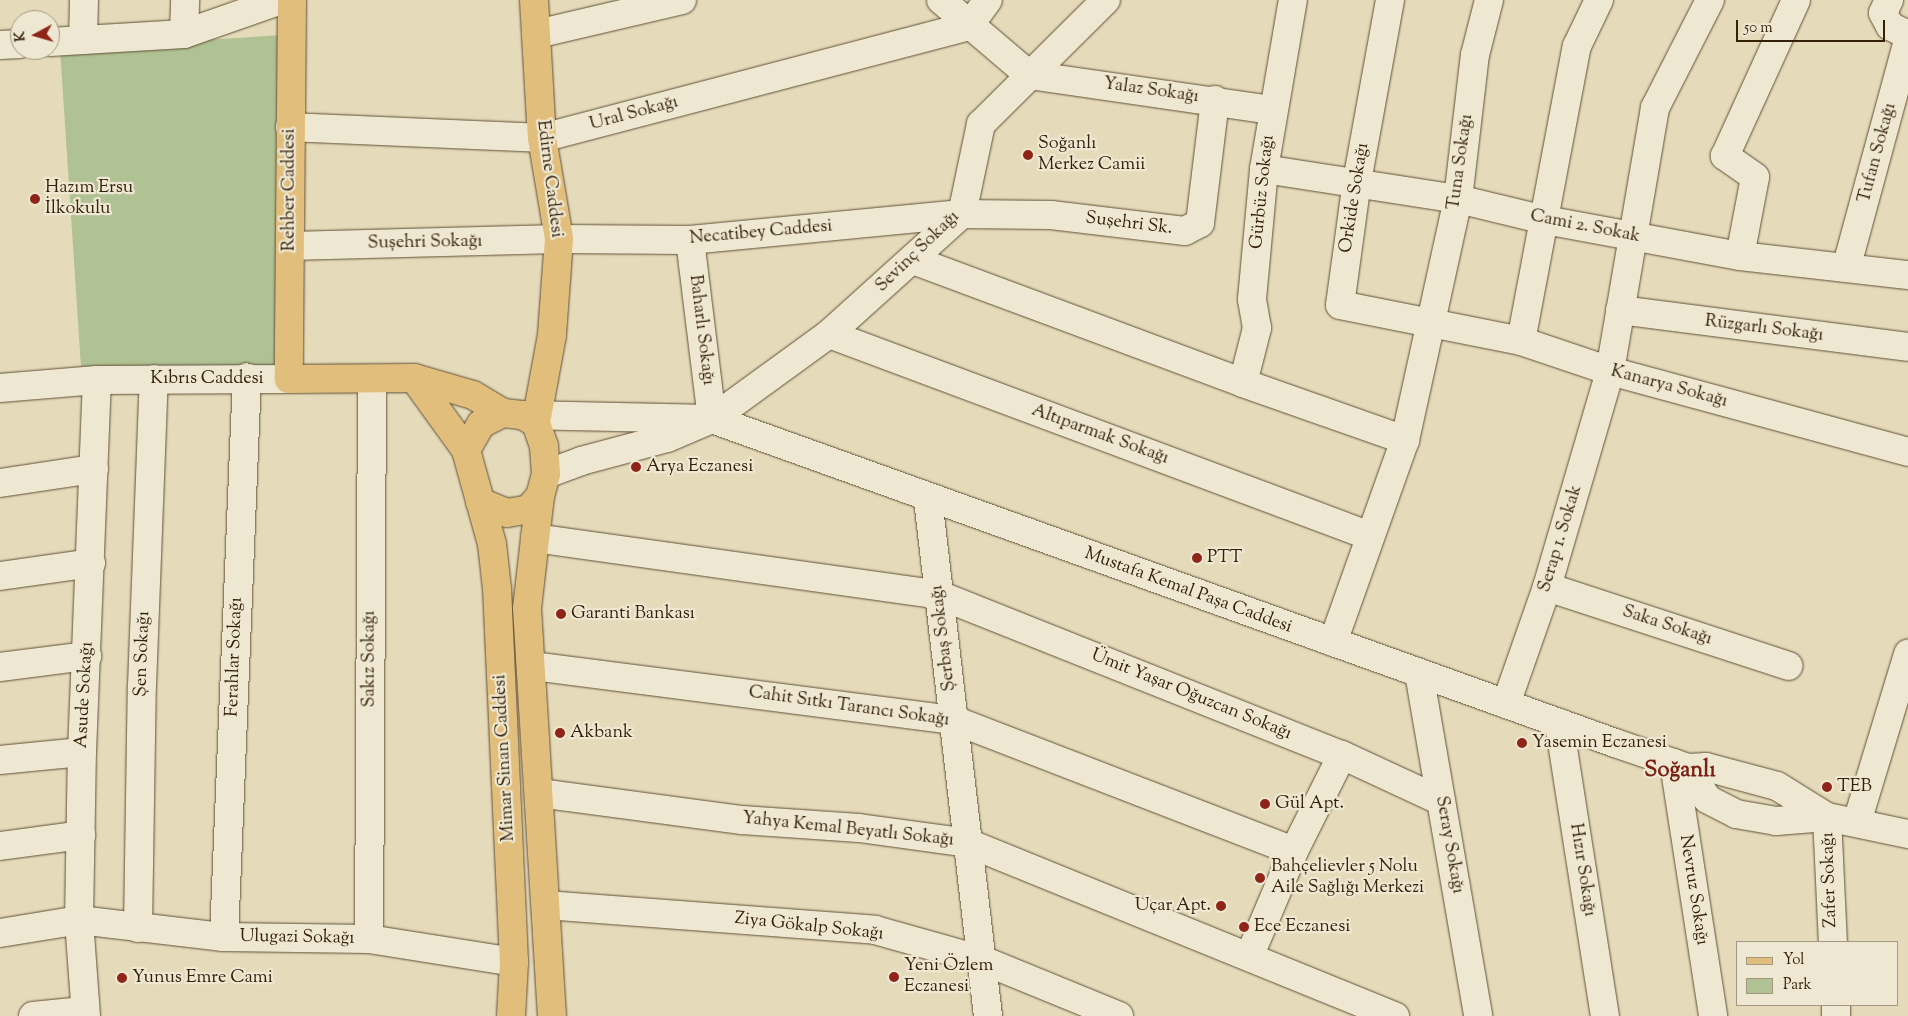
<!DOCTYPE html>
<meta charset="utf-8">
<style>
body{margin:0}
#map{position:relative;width:1908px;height:1016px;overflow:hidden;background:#e5dbba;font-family:"Sorts Mill Goudy",serif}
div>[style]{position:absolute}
.green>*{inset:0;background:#b0c194}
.roads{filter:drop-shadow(0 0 1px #615036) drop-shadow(0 0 1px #615036)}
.minor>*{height:28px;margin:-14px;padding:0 14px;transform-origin:14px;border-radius:14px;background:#eee8d2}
.major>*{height:28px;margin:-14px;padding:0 14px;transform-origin:14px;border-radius:14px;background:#e2be7d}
.dots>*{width:14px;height:14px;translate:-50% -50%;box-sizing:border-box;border:2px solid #eee8d2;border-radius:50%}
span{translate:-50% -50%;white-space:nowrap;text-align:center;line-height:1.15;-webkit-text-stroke:4.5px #eee8d2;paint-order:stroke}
.street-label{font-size:18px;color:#35210a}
.poi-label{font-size:18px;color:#35210a}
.left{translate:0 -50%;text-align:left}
.right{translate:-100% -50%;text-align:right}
.district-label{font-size:22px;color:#7a1f14;font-weight:700}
.legend{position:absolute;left:1736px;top:941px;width:162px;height:65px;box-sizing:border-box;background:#eee8d2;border:1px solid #a49882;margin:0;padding:6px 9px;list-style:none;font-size:15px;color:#35210a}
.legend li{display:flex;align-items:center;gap:10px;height:25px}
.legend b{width:25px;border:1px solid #a49882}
.north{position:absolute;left:10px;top:10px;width:50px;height:50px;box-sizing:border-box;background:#eee8d2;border:1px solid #a49882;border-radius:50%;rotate:264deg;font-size:14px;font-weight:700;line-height:20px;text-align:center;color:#35210a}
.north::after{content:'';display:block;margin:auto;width:18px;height:22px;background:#8f2418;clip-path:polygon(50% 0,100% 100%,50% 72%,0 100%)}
.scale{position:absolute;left:1736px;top:20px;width:149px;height:22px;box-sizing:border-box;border:2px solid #35210a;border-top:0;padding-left:6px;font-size:15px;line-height:18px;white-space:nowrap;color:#35210a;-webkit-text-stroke:4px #eee8d2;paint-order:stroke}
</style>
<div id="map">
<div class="green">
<div style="clip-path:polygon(282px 35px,281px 371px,81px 367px,60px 49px)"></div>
</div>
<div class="roads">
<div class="minor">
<div style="left:941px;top:0;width:116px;rotate:40.4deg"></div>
<div style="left:1390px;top:0;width:184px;rotate:100.3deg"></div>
<div style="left:1357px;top:181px;width:125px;rotate:97.8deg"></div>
<div style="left:1340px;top:305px;width:185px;rotate:11.2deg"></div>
<div style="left:1521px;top:341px;width:94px;rotate:18.6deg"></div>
<div style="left:1610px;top:371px;width:309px;rotate:15.2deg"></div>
<div style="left:1889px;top:0;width:14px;rotate:115deg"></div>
<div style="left:1883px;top:13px;width:15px;rotate:62deg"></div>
<div style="left:1890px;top:26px;width:20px;rotate:27deg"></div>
<div style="left:184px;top:34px;width:34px;rotate:-88deg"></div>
<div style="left:537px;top:34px;width:149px;rotate:-13.2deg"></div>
<div style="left:83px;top:40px;width:40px;rotate:-88.6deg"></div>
<div style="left:50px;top:42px;width:134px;rotate:-3.4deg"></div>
<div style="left:184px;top:34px;width:103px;rotate:-19.3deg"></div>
<div style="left:0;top:45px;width:20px;rotate:-3deg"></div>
<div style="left:1029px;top:75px;width:246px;rotate:8.2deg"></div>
<div style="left:290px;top:127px;width:252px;rotate:2.5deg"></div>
<div style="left:542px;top:138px;width:441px;rotate:-14.7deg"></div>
<div style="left:969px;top:26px;width:32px;rotate:-54deg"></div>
<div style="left:1264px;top:169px;width:196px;rotate:8.8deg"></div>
<div style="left:1458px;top:199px;width:89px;rotate:13.6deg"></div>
<div style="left:1545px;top:220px;width:198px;rotate:10.5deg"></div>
<div style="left:1740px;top:256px;width:169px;rotate:6.5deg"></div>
<div style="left:690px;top:240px;width:180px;rotate:83deg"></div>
<div style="left:290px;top:246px;width:269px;rotate:-1.5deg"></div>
<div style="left:559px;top:239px;width:131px;rotate:0.4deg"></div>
<div style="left:690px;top:240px;width:273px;rotate:-5.5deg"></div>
<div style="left:962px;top:214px;width:89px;rotate:0.6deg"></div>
<div style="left:1051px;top:215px;width:135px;rotate:6.8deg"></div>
<div style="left:1185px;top:231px;width:17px;rotate:-28deg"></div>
<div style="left:1200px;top:223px;width:124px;rotate:-83deg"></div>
<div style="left:1740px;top:256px;width:80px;rotate:-79.2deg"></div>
<div style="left:1755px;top:177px;width:37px;rotate:-145deg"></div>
<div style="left:1725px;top:156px;width:171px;rotate:-65.5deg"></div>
<div style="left:913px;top:260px;width:352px;rotate:20.4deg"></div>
<div style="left:1243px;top:383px;width:172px;rotate:19.4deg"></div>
<div style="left:1847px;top:265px;width:232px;rotate:-74.8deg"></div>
<div style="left:1620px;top:310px;width:290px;rotate:7.3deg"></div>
<div style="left:829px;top:334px;width:577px;rotate:20.47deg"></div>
<div style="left:1521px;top:341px;width:300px;rotate:-79.3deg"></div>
<div style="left:1577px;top:46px;width:51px;rotate:-64.4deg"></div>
<div style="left:1243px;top:383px;width:57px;rotate:-75.7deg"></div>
<div style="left:1257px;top:328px;width:29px;rotate:-100deg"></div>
<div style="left:1252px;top:299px;width:131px;rotate:-84.7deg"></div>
<div style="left:1264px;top:169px;width:171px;rotate:-80.3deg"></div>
<div style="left:0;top:388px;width:97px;rotate:-4.7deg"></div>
<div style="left:97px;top:380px;width:192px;rotate:-0.3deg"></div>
<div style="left:522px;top:415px;width:190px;rotate:1.2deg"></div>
<div style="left:712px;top:419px;width:959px;rotate:19.74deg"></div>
<div style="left:1615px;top:743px;width:77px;rotate:18.9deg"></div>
<div style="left:1688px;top:768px;width:18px;rotate:-3deg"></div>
<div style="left:1706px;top:767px;width:73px;rotate:15deg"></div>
<div style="left:1777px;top:786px;width:59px;rotate:31.8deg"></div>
<div style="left:546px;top:474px;width:37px;rotate:-20deg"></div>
<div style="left:581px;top:461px;width:89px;rotate:-15deg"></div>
<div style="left:667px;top:438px;width:49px;rotate:-22.9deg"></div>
<div style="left:712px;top:419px;width:145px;rotate:-36deg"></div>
<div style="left:829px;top:334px;width:179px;rotate:-42.1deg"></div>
<div style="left:962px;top:214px;width:92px;rotate:-78.1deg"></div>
<div style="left:981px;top:124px;width:176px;rotate:-44.8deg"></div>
<div style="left:0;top:483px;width:95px;rotate:-8.5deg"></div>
<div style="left:928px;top:499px;width:520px;rotate:83.38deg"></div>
<div style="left:535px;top:538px;width:408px;rotate:8deg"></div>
<div style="left:939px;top:595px;width:434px;rotate:21.7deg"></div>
<div style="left:1342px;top:755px;width:109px;rotate:24.9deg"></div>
<div style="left:0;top:576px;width:92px;rotate:-8.1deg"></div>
<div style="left:1547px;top:587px;width:254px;rotate:18.1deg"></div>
<div style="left:1333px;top:642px;width:214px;rotate:-70.4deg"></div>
<div style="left:1405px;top:440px;width:247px;rotate:-77.6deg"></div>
<div style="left:1458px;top:199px;width:145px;rotate:-83.3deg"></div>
<div style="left:1475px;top:55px;width:57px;rotate:-75.7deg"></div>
<div style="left:532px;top:666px;width:425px;rotate:7.3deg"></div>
<div style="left:954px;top:720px;width:364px;rotate:21.1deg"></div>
<div style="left:0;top:667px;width:88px;rotate:-7.2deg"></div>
<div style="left:1419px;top:673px;width:348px;rotate:80.2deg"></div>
<div style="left:1506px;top:704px;width:124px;rotate:-70.7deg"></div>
<div style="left:1547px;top:587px;width:225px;rotate:-73.7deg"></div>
<div style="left:1610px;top:371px;width:267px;rotate:-80.3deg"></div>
<div style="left:1655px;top:108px;width:121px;rotate:-63deg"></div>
<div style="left:1559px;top:723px;width:297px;rotate:81.1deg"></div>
<div style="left:0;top:760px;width:82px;rotate:-5.6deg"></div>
<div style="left:1674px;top:763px;width:256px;rotate:81.2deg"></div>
<div style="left:1688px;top:768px;width:36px;rotate:58deg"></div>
<div style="left:1707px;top:799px;width:33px;rotate:27deg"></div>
<div style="left:1736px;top:814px;width:41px;rotate:9.9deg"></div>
<div style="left:1776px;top:821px;width:51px;rotate:-4.5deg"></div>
<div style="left:1827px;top:817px;width:83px;rotate:11.9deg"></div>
<div style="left:539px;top:793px;width:205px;rotate:7.6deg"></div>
<div style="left:742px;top:820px;width:117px;rotate:3.9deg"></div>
<div style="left:859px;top:828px;width:110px;rotate:7.8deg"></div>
<div style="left:968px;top:843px;width:461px;rotate:22.1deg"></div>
<div style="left:1827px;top:817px;width:125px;rotate:87.3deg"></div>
<div style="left:1857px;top:822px;width:176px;rotate:-73.1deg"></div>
<div style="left:0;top:846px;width:82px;rotate:-7.7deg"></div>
<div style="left:546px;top:905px;width:330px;rotate:4.3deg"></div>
<div style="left:875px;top:930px;width:111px;rotate:15.7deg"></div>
<div style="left:982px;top:960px;width:148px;rotate:22.2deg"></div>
<div style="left:138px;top:928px;width:242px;rotate:-89.1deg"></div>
<div style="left:142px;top:686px;width:307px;rotate:-87.8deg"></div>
<div style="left:0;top:933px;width:80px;rotate:-9.3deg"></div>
<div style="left:79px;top:920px;width:146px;rotate:6.7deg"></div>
<div style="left:224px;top:937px;width:145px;rotate:0.8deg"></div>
<div style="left:369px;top:939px;width:147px;rotate:9deg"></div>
<div style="left:224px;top:937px;width:560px;rotate:-87.65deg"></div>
<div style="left:369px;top:939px;width:560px;rotate:-89.69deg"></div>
<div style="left:1249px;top:957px;width:115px;rotate:-67deg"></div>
<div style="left:1294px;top:851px;width:107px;rotate:-63.4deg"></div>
<div style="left:1836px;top:1005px;width:11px;rotate:90deg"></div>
<div style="left:33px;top:1016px;width:50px;rotate:-5.7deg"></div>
<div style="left:86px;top:1016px;width:96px;rotate:-94.2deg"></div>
<div style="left:79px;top:920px;width:168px;rotate:-89deg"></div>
<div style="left:82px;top:752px;width:372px;rotate:-87.7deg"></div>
</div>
<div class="major">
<div style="left:292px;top:0;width:379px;rotate:90.5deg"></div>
<div style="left:289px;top:379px;width:125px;rotate:-0.5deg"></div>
<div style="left:414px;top:378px;width:61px;rotate:16.1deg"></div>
<div style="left:473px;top:395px;width:35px;rotate:31deg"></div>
<div style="left:534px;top:0;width:138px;rotate:86.7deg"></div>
<div style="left:542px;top:138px;width:102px;rotate:80.4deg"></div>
<div style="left:559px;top:239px;width:96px;rotate:94.2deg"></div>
<div style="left:552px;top:335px;width:83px;rotate:100.4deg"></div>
<div style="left:414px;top:378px;width:89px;rotate:54.2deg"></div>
<div style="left:480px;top:502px;width:29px;rotate:22deg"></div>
<div style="left:507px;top:513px;width:22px;rotate:-10deg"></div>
<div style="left:529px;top:509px;width:17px;rotate:-50deg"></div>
<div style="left:511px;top:1016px;width:54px;rotate:-86.8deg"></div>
<div style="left:514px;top:962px;width:373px;rotate:-92.6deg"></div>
<div style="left:497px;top:589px;width:45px;rotate:-96.3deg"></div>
<div style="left:492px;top:544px;width:98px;rotate:-105.5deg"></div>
<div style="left:466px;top:450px;width:30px;rotate:-60deg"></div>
<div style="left:481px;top:424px;width:25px;rotate:-27deg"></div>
<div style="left:503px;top:413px;width:19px;rotate:6deg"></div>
<div style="left:522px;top:415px;width:16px;rotate:30deg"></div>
<div style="left:536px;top:423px;width:24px;rotate:71deg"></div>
<div style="left:544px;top:446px;width:28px;rotate:86deg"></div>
<div style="left:546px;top:474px;width:23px;rotate:105deg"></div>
<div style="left:540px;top:496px;width:113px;rotate:96.6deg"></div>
<div style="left:527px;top:608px;width:409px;rotate:86.5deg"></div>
</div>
</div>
<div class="dots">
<div style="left:1028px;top:155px;background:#8f2418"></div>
<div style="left:35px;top:199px;background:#8f2418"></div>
<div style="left:636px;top:467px;background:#8f2418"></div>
<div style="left:1197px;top:558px;background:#8f2418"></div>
<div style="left:561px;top:614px;background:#8f2418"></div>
<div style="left:560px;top:733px;background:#8f2418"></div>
<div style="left:1522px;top:743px;background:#8f2418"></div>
<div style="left:1827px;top:787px;background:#8f2418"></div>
<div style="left:1265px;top:804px;background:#8f2418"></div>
<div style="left:1260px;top:878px;background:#8f2418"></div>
<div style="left:1221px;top:906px;background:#8f2418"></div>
<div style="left:1244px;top:927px;background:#8f2418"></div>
<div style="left:894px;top:977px;background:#8f2418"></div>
<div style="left:122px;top:978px;background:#8f2418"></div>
</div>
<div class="street-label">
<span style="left:1151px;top:91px;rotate:8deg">Yalaz Sokağı</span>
<span style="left:634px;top:114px;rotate:-15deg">Ural Sokağı</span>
<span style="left:1878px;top:153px;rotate:-75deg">Tufan Sokağı</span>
<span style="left:1461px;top:162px;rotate:-82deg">Tuna Sokağı</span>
<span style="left:549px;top:179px;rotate:83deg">Edirne Caddesi</span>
<span style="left:290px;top:190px;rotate:-90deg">Rehber Caddesi</span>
<span style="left:1263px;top:192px;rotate:-84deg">Gürbüz Sokağı</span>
<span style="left:1355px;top:198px;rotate:-81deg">Orkide Sokağı</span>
<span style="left:1129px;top:224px;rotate:7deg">Suşehri Sk.</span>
<span style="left:1585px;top:227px;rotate:11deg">Cami 2. Sokak</span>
<span style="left:761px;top:233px;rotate:-5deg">Necatibey Caddesi</span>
<span style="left:425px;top:243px;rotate:-1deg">Suşehri Sokağı</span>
<span style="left:918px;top:252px;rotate:-44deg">Sevinç Sokağı</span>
<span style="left:1764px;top:329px;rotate:7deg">Rüzgarlı Sokağı</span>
<span style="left:701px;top:330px;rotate:83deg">Baharlı Sokağı</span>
<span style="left:207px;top:379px">Kıbrıs Caddesi</span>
<span style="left:1669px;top:387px;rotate:15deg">Kanarya Sokağı</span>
<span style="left:1100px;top:435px;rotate:20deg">Altıparmak Sokağı</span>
<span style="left:1561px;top:539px;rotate:-73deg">Serap 1. Sokak</span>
<span style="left:1188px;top:591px;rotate:20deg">Mustafa Kemal Paşa Caddesi</span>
<span style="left:1667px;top:626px;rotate:18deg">Saka Sokağı</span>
<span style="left:944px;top:638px;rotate:-97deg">Şerbaş Sokağı</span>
<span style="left:143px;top:654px;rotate:-88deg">Şen Sokağı</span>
<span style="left:235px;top:657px;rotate:-88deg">Ferahlar Sokağı</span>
<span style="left:370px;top:659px;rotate:-90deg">Sakız Sokağı</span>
<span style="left:85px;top:695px;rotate:-87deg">Asude Sokağı</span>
<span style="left:1191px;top:695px;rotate:22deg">Ümit Yaşar Oğuzcan Sokağı</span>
<span style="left:849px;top:707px;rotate:8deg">Cahit Sıtkı Tarancı Sokağı</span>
<span style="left:505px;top:758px;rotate:-93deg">Mimar Sinan Caddesi</span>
<span style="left:848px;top:830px;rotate:6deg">Yahya Kemal Beyatlı Sokağı</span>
<span style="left:1449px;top:845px;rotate:80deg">Seray Sokağı</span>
<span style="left:1582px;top:870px;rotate:81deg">Hızır Sokağı</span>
<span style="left:1830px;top:880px;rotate:-92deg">Zafer Sokağı</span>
<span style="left:1693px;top:890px;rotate:81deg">Nevruz Sokağı</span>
<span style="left:809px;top:927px;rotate:6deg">Ziya Gökalp Sokağı</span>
<span style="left:297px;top:938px;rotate:1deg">Ulugazi Sokağı</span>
</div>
<div class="poi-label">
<span class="left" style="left:1038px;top:155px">Soğanlı<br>Merkez Camii</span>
<span class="left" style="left:45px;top:199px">Hazım Ersu<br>İlkokulu</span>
<span class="left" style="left:646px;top:467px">Arya Eczanesi</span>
<span class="left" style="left:1207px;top:558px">PTT</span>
<span class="left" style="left:571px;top:614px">Garanti Bankası</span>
<span class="left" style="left:570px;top:733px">Akbank</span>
<span class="left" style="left:1532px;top:743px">Yasemin Eczanesi</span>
<span class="left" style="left:1837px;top:787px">TEB</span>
<span class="left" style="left:1275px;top:804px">Gül Apt.</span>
<span class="left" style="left:1271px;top:878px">Bahçelievler 5 Nolu<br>Aile Sağlığı Merkezi</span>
<span class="right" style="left:1211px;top:906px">Uçar Apt.</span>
<span class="left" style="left:1254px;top:927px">Ece Eczanesi</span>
<span class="left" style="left:904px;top:977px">Yeni Özlem<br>Eczanesi</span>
<span class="left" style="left:132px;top:978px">Yunus Emre Cami</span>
</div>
<div class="district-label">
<span style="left:1680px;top:772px">Soğanlı</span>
</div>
<ul class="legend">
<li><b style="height:6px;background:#e2be7d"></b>Yol</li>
<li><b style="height:14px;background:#b0c194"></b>Park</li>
</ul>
<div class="north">K</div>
<div class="scale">50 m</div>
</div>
